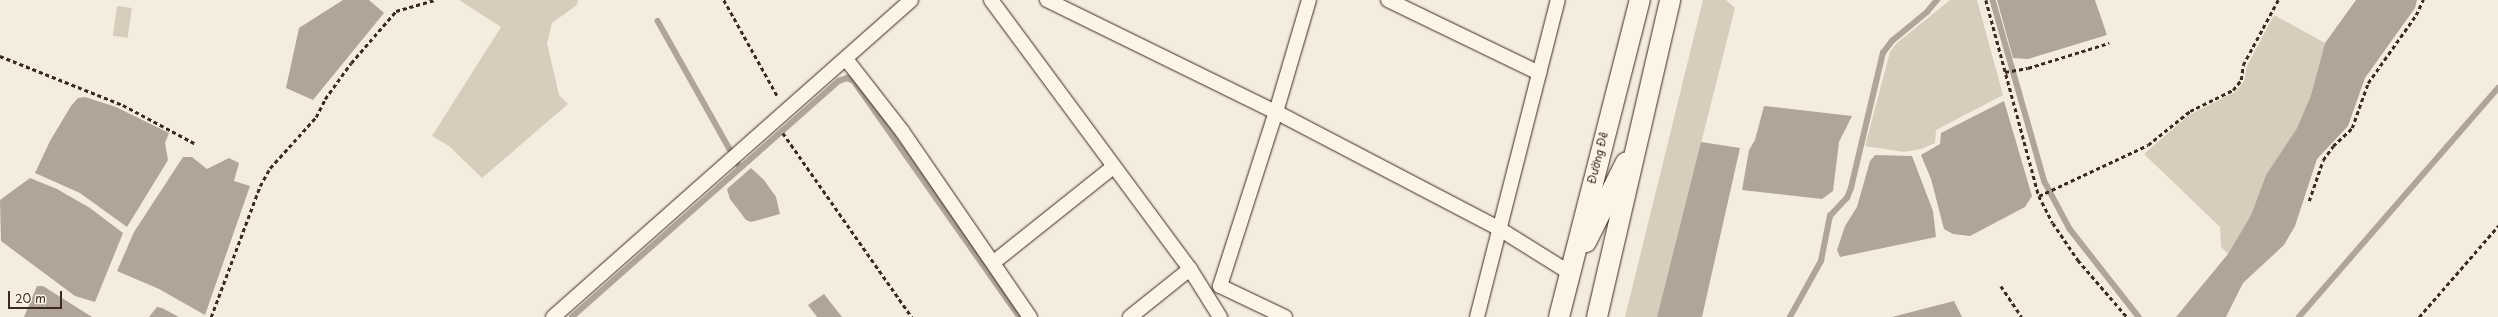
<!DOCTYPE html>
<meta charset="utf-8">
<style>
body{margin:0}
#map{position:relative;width:2498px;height:317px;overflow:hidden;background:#f4eddd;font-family:"Playpen Sans",sans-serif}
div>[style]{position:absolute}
.green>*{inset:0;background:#d6cdbd;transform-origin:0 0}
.water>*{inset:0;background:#b0a596}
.stream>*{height:5.5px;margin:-2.75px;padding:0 2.75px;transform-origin:2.75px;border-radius:2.75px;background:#b0a596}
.path>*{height:2.5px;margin-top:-1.25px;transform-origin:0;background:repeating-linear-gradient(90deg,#3b2a1e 0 4px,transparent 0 7px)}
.roads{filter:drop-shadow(0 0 1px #3b2a1e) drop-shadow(0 0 1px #3b2a1e)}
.street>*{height:14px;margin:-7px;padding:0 7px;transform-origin:7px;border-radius:7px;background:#fcf5e5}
.secondary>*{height:20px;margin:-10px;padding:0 10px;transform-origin:10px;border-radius:10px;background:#fcf5e5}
span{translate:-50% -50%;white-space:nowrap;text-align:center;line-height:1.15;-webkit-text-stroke:3px #fcf5e5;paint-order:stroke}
.street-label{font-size:11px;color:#3b2a1e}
.scale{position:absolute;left:8px;top:291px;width:54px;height:18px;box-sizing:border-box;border:2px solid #3b2a1e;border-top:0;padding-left:5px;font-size:12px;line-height:14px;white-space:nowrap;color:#3b2a1e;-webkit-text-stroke:3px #fcf5e5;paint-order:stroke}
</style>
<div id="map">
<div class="green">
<div style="clip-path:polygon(459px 0,578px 0,577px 5px,552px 23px,547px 43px,559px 95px,568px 104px,482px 178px,449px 146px,432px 136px,501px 27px)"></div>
<div style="clip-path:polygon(1703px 0,1726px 0,1735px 8px,1722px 60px,1657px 317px,1625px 317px)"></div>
<div style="clip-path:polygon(1950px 0,1977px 0,2003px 95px,1936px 130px,1935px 143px,1921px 149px,1904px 152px,1865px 146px,1890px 52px,1897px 43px)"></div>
<div style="left:117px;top:6px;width:15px;height:30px;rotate:8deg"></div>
<div style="clip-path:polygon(2274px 15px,2325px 43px,2311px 95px,2297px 128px,2266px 175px,2251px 215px,2228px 254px,2221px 247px,2220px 227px,2144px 154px,2189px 115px,2235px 92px,2244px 81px,2247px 66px)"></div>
</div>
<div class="water">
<div style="clip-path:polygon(343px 0,369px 0,384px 13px,313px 100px,286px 88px,299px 28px)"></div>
<div style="clip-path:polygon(1997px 0,2095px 0,2107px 35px,2028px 59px,2013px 58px)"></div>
<div style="clip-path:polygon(2356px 0,2417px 0,2415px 8px,2365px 78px,2348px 126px,2317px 159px,2295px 226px,2284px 245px,2243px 283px,2226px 317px,2176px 317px,2228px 254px,2251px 215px,2266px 175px,2297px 128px,2311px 95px,2325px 43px)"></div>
<div style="clip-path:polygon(85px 97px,116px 107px,169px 133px,165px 143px,168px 160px,127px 227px,80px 193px,35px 173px,50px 141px,71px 106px,78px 98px)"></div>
<div style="clip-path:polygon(2004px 101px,2032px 196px,2025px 207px,1970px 236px,1953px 234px,1944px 229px,1931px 179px,1921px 155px,1940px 144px,1941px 133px)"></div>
<div style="clip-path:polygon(1764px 106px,1852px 116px,1839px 142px,1833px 191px,1822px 199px,1742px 190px,1749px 150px,1755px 140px)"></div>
<div style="clip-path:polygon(1701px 142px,1740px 148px,1702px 317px,1657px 317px)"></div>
<div style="clip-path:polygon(1875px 155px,1912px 156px,1933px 211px,1936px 237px,1840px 257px,1837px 250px,1845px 226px,1857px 207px,1870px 161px)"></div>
<div style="clip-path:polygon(183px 157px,192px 157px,207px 169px,229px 158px,239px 163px,234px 181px,250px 186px,205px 315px,159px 289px,117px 271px,134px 232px)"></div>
<div style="clip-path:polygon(751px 168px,764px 180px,776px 197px,780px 214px,751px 222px,746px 220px,730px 199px,727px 189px)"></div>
<div style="clip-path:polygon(30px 178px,57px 189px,90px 208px,123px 233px,95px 302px,75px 296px,1px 241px,0 200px)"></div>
<div style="clip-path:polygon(37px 286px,43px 286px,92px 317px,24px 317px)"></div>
<div style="clip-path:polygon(824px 294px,842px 317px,817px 317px,808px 305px)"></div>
<div style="clip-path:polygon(1954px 301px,1962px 317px,1892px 317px)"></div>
<div style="clip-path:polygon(157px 307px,162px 308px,179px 317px,149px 317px)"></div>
</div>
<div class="stream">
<div style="left:1993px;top:0;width:189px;rotate:74.1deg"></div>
<div style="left:2045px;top:182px;width:53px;rotate:62deg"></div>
<div style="left:2070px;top:229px;width:112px;rotate:51.9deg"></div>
<div style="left:658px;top:21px;width:167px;rotate:60.7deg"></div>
<div style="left:572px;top:317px;width:356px;rotate:-41.5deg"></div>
<div style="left:839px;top:81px;width:9px;rotate:-21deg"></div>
<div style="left:847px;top:78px;width:8px;rotate:23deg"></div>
<div style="left:854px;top:81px;width:289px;rotate:54.9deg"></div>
<div style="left:1790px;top:317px;width:64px;rotate:-61deg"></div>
<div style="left:1821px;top:261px;width:46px;rotate:-78.7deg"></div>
<div style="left:1830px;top:216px;width:25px;rotate:-47deg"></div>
<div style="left:1847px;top:198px;width:11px;rotate:-68deg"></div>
<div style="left:1851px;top:188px;width:139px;rotate:-76.7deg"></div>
<div style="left:1883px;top:53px;width:15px;rotate:-53deg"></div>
<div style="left:1892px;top:41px;width:45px;rotate:-39.6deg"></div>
<div style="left:1927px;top:12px;width:16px;rotate:-50deg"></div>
<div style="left:2299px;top:317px;width:303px;rotate:-49deg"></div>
</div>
<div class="path">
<div style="left:724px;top:0;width:111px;rotate:60.9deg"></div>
<div style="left:1986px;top:0;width:203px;rotate:74.9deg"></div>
<div style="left:2039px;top:196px;width:30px;rotate:63deg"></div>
<div style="left:2053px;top:223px;width:45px;rotate:56deg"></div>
<div style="left:2078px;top:260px;width:75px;rotate:49.3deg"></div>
<div style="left:0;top:56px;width:132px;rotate:21.7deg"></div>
<div style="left:123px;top:105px;width:83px;rotate:28.1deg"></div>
<div style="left:2005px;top:72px;width:23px;rotate:-10deg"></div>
<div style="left:2028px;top:68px;width:85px;rotate:-17.2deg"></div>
<div style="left:783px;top:133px;width:225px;rotate:55deg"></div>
<div style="left:2039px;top:196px;width:120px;rotate:-25.1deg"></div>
<div style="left:2148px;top:145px;width:54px;rotate:-39deg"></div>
<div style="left:2190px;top:111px;width:48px;rotate:-26deg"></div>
<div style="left:2233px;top:90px;width:13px;rotate:-51deg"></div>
<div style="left:2241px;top:80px;width:15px;rotate:-82deg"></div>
<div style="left:2243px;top:65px;width:74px;rotate:-61.7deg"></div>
<div style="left:2309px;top:201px;width:43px;rotate:-71.1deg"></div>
<div style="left:2323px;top:160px;width:17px;rotate:-54deg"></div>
<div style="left:2333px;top:146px;width:26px;rotate:-43deg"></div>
<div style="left:2352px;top:128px;width:48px;rotate:-70.4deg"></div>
<div style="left:2368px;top:83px;width:83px;rotate:-54.8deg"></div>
<div style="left:2416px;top:15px;width:17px;rotate:-65deg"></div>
<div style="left:2001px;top:286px;width:37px;rotate:56deg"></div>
<div style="left:211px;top:317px;width:140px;rotate:-69.5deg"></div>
<div style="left:260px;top:186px;width:21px;rotate:-61deg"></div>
<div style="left:270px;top:168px;width:69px;rotate:-48deg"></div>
<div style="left:316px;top:117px;width:20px;rotate:-63deg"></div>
<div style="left:325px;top:99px;width:44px;rotate:-54.2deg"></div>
<div style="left:351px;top:63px;width:69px;rotate:-49.1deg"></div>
<div style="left:396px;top:11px;width:40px;rotate:-16deg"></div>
<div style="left:2419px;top:317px;width:121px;rotate:-49deg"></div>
</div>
<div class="roads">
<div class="street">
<div style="left:991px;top:0;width:335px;rotate:53.5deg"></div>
<div style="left:1190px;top:269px;width:57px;rotate:58deg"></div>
<div style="left:1047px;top:0;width:255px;rotate:26.1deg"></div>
<div style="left:1276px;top:112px;width:250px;rotate:27.6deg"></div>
<div style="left:1498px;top:228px;width:85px;rotate:32deg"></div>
<div style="left:1388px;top:0;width:168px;rotate:25.8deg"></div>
<div style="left:846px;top:59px;width:91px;rotate:52.1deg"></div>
<div style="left:902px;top:131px;width:226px;rotate:55.5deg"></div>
<div style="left:994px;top:262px;width:152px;rotate:-38.6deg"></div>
<div style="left:553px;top:317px;width:478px;rotate:-41.5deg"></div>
<div style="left:1130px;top:317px;width:77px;rotate:-38.7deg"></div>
<div style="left:1285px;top:317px;width:72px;rotate:-154.5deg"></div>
<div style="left:1220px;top:286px;width:183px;rotate:-72.2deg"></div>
<div style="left:1276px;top:112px;width:117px;rotate:-73.6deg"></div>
<div style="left:1477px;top:317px;width:327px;rotate:-75.7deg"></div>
</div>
<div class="secondary">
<div style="left:1586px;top:242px;width:89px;rotate:-63.4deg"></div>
<div style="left:1559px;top:317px;width:327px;rotate:-75.7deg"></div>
<div style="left:1597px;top:317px;width:325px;rotate:-77deg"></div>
</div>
</div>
<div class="street-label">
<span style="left:1598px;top:158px;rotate:-76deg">Đường Đê</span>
</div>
<div class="scale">20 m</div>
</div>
